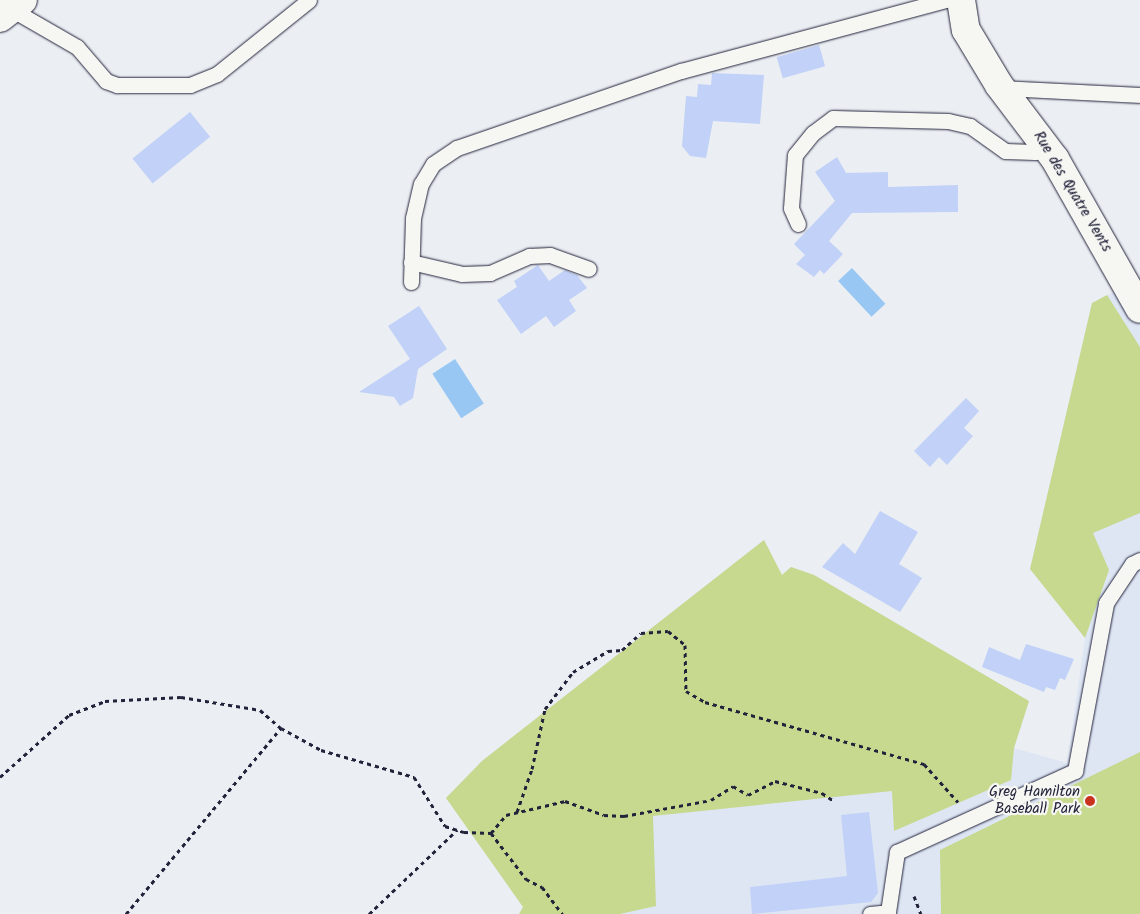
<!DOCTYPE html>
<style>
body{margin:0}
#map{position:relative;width:1140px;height:914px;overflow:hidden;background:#ebeff3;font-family:Kalam,sans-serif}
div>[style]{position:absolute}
.built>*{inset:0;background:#dee6f4}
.green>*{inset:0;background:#c7d98e}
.water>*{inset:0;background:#99c7f4;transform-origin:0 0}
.building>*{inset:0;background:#c1d1f7;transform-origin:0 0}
.path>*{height:3px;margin-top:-1.5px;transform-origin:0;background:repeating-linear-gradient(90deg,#22223b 0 4px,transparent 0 8px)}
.roads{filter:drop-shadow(0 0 1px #22223b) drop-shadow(0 0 1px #22223b)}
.service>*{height:15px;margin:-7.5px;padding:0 7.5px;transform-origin:7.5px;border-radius:7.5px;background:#f6f6f2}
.minor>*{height:28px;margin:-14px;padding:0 14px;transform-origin:14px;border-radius:14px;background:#f6f6f2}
.dots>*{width:14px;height:14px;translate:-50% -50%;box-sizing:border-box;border:2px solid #f6f6f2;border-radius:50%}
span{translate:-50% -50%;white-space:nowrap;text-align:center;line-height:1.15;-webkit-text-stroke:4.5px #f6f6f2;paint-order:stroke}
.street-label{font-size:15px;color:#22223b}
.poi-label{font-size:15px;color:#22223b}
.right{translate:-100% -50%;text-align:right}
</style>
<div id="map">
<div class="built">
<div style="clip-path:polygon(1114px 292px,1140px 324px,1140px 914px,519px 914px,523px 907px,446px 798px,482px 761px,764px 540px,782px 575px,791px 567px,814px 575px,1029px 701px,1014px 748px,1067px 763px,1085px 638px,1030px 569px,1092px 303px)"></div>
</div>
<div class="green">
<div style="clip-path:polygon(1107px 295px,1140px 347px,1140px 513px,1093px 533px,1109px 570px,1085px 638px,1030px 569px,1092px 303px)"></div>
<div style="clip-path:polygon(764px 540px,782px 575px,791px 567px,814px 575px,1029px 701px,1014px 748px,1011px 780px,894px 831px,892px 791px,653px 816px,656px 906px,620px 914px,519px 914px,523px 907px,446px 798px,482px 761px)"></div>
<div style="clip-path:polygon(1140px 752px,1140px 914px,941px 914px,940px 850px)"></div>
</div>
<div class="water">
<div style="left:852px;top:268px;width:49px;height:19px;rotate:47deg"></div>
<div style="left:455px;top:359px;width:53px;height:27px;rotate:57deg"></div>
</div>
<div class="building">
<div style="left:819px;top:45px;width:22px;height:44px;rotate:74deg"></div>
<div style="clip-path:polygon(712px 73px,764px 75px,760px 124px,713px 121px,706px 158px,690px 156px,682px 146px,686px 96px,697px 97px,698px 84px,711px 85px)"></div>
<div style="left:190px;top:112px;width:32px;height:74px;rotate:51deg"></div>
<div style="clip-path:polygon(837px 157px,846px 173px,888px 172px,888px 187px,958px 185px,958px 212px,852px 213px,829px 241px,843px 254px,824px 274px,820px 270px,814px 277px,796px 264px,805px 255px,794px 244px,835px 201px,815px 172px)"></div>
<div style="clip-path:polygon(538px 265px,549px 281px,565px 270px,577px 275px,587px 288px,569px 300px,576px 311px,554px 327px,546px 316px,521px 334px,497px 300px,517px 287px,514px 281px)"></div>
<div style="clip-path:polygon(419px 306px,447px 349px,418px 369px,413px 398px,400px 406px,394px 397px,359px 392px,410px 359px,388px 326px)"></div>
<div style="clip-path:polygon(966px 398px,979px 411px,964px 428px,973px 436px,947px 465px,939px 457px,930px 467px,914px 451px)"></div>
<div style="clip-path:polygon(880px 511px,918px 532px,899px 564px,922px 578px,900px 612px,822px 567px,843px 543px,855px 554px)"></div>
<div style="clip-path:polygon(1026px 644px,1074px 659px,1065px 680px,1060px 678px,1055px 690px,1046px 687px,1044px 692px,982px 667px,989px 647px,1020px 660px)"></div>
<div style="clip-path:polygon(869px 812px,878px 893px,871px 902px,752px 914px,750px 887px,847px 876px,841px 815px)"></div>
</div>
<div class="path">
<div style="left:0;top:777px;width:93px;rotate:-41.9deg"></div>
<div style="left:69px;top:715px;width:39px;rotate:-21deg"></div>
<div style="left:105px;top:701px;width:76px;rotate:-3deg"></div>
<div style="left:181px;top:697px;width:80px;rotate:9.3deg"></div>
<div style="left:260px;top:710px;width:28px;rotate:41deg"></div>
<div style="left:281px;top:728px;width:46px;rotate:28.8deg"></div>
<div style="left:321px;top:750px;width:97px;rotate:16.2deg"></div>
<div style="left:414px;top:777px;width:58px;rotate:57.7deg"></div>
<div style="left:445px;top:826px;width:20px;rotate:18deg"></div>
<div style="left:464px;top:832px;width:27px;rotate:2deg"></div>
<div style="left:491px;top:833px;width:58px;rotate:52.7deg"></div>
<div style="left:526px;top:879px;width:18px;rotate:27deg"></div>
<div style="left:542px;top:887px;width:34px;rotate:53deg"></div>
<div style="left:517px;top:812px;width:46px;rotate:-70.8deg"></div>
<div style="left:532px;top:769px;width:61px;rotate:-77.8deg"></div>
<div style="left:545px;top:709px;width:46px;rotate:-52.9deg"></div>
<div style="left:573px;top:672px;width:41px;rotate:-31deg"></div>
<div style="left:608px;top:651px;width:14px;rotate:-4deg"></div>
<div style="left:622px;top:650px;width:25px;rotate:-42deg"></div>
<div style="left:641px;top:633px;width:27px;rotate:-4deg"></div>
<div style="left:668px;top:631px;width:22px;rotate:39deg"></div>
<div style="left:685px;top:645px;width:46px;rotate:88.8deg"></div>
<div style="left:686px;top:691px;width:22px;rotate:30deg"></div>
<div style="left:705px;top:702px;width:228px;rotate:15.8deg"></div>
<div style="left:924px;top:764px;width:51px;rotate:48.2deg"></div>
<div style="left:491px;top:833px;width:23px;rotate:-50deg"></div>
<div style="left:506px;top:815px;width:61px;rotate:-13.3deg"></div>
<div style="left:565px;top:801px;width:41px;rotate:19.7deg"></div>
<div style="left:604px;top:815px;width:20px;rotate:3deg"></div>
<div style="left:624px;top:816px;width:88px;rotate:-10.4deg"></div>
<div style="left:711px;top:800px;width:26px;rotate:-32deg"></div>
<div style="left:733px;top:786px;width:17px;rotate:31deg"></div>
<div style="left:748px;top:795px;width:30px;rotate:-27deg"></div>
<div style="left:775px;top:781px;width:49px;rotate:14.3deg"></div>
<div style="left:822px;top:793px;width:14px;rotate:34deg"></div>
<div style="left:914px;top:896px;width:19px;rotate:69deg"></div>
<div style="left:126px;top:914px;width:242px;rotate:-50.2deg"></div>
<div style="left:369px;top:914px;width:122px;rotate:-43.7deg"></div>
</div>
<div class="roads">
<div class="service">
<div style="left:11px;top:9px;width:76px;rotate:29.9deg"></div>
<div style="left:77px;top:47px;width:45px;rotate:49.5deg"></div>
<div style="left:106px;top:81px;width:12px;rotate:20deg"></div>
<div style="left:117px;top:85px;width:73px"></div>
<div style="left:190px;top:85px;width:29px;rotate:-22deg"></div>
<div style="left:217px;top:74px;width:118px;rotate:-38.8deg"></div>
<div style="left:1002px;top:88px;width:138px;rotate:2.9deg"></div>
<div style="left:798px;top:224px;width:17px;rotate:-114deg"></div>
<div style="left:791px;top:208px;width:53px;rotate:-85.7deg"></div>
<div style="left:795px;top:155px;width:28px;rotate:-51deg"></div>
<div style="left:813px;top:133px;width:25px;rotate:-37deg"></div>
<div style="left:833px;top:118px;width:115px;rotate:1.5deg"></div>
<div style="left:948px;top:121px;width:23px;rotate:13deg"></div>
<div style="left:970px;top:126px;width:43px;rotate:35.5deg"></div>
<div style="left:1005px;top:151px;width:30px;rotate:2deg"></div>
<div style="left:1035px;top:152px;width:14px;rotate:-21deg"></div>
<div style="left:411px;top:262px;width:52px;rotate:13.2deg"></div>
<div style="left:462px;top:274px;width:28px;rotate:-2deg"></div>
<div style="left:490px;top:273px;width:43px;rotate:-23.6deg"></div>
<div style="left:529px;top:256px;width:21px;rotate:-3deg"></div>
<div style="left:550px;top:255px;width:41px;rotate:19.7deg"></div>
<div style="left:411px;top:282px;width:64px;rotate:-88.2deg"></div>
<div style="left:413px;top:218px;width:35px;rotate:-77deg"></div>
<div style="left:421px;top:184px;width:23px;rotate:-59deg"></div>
<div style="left:433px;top:164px;width:29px;rotate:-34deg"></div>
<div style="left:457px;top:148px;width:237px;rotate:-19deg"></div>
<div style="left:681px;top:71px;width:274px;rotate:-15deg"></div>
<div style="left:870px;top:914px;width:18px;rotate:-6deg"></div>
<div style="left:888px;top:912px;width:61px;rotate:-81.5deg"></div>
<div style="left:897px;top:852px;width:196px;rotate:-24.5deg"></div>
<div style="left:1075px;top:771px;width:171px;rotate:-79.5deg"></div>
<div style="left:1106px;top:603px;width:47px;rotate:-56.3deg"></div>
<div style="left:1132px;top:564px;width:9px;rotate:-27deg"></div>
</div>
<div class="minor">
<div style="left:961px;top:0;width:30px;rotate:81deg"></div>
<div style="left:966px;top:30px;width:64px;rotate:59deg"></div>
<div style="left:999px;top:85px;width:93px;rotate:52.9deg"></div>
<div style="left:1055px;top:159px;width:172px;rotate:60.5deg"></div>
<div style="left:0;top:18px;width:29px;rotate:-38deg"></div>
</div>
</div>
<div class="dots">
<div style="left:1090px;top:801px;background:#c8321e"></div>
</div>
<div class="street-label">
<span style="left:1072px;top:192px;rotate:59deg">Rue des Quatre Vents</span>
</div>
<div class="poi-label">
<span class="right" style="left:1080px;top:801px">Greg Hamilton<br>Baseball Park</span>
</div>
</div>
